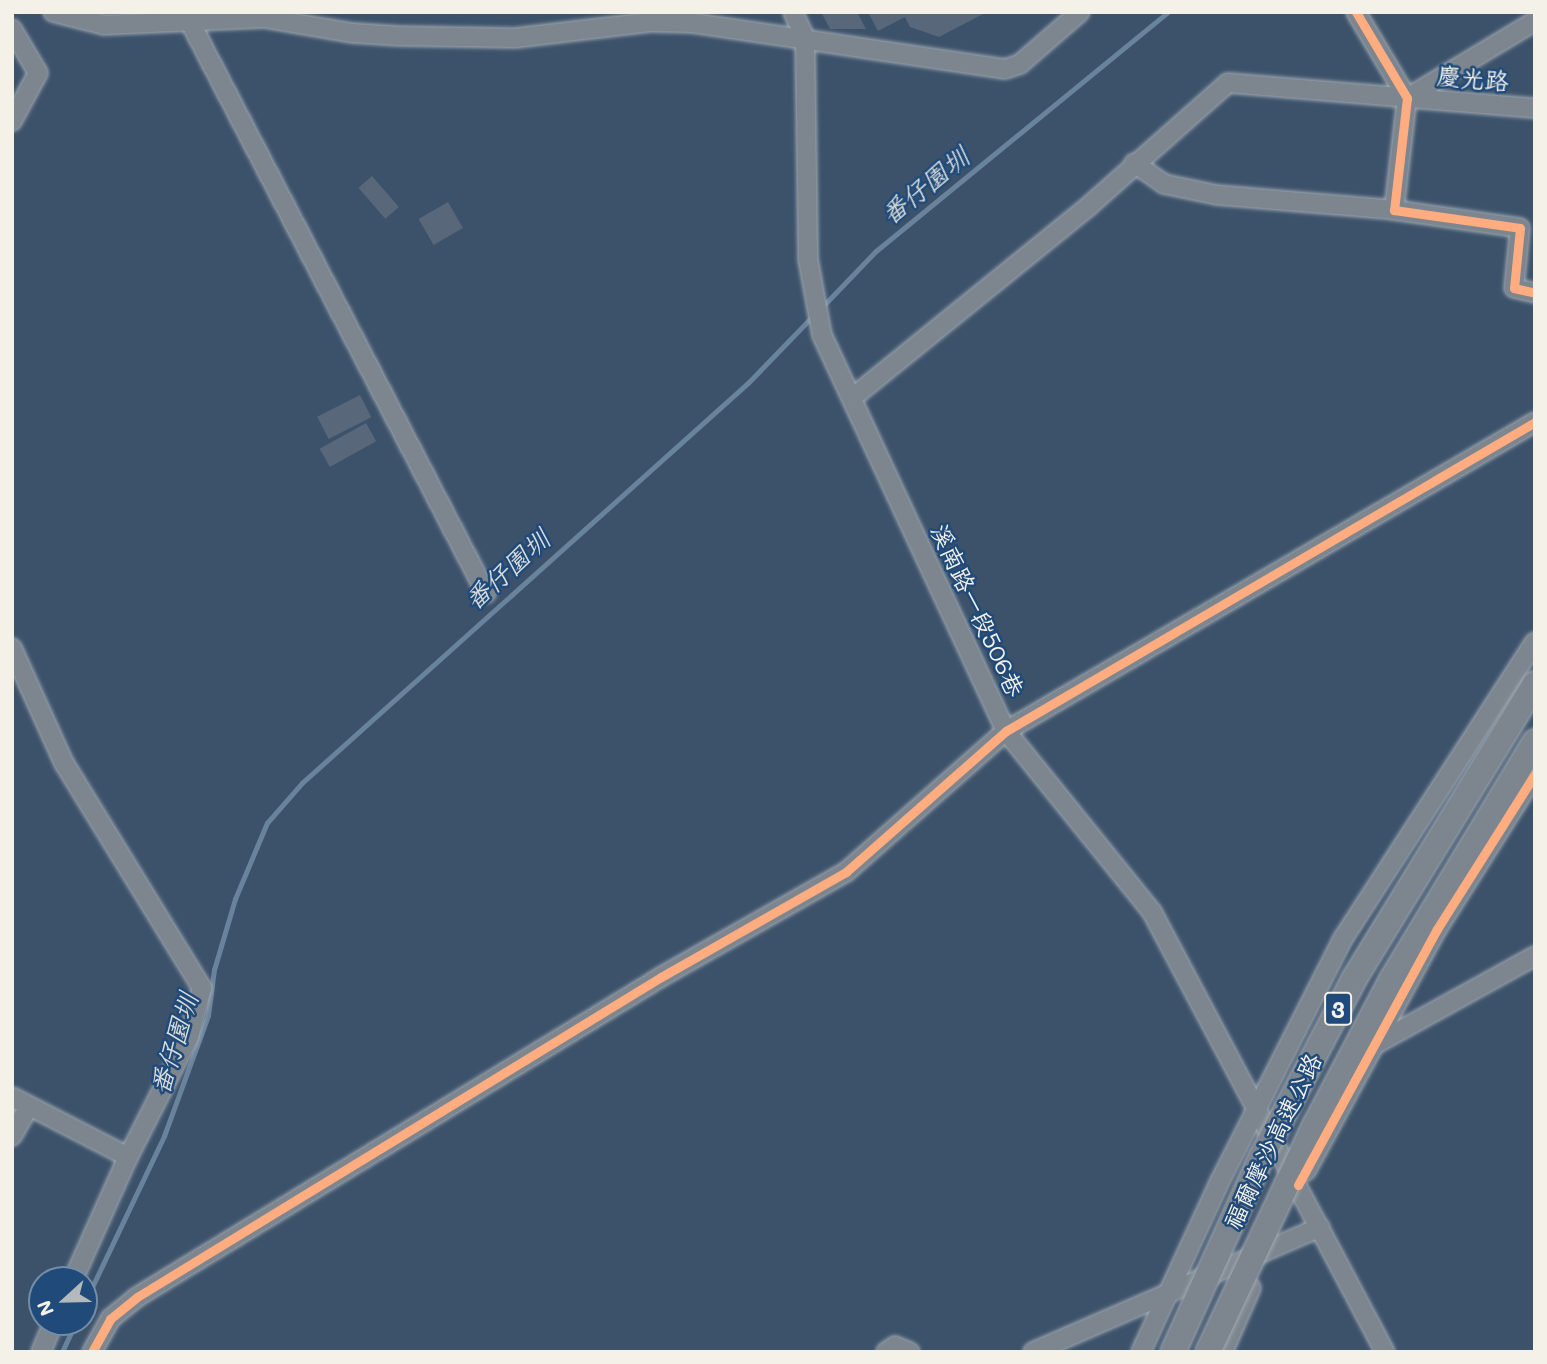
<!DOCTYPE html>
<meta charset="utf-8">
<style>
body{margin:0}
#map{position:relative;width:1547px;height:1364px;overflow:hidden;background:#3c526a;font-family:Mali,"LXGW WenKai TC",sans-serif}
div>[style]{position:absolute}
.stream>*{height:4.5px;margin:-2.25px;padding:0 2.25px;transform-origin:2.25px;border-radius:2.25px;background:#6a839d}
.building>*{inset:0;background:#586779;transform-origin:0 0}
.roads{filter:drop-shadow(0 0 2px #9fa8b2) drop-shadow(0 0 2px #9fa8b2)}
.minor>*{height:18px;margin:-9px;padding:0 9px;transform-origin:9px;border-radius:9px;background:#7d868e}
.bridges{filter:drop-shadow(0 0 2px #9fa8b2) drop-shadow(0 0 2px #9fa8b2)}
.highway-bridge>*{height:24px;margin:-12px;padding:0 12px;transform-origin:12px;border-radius:12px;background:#7d868e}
.cycleway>*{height:9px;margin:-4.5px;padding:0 4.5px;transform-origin:4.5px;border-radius:4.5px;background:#ffac80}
span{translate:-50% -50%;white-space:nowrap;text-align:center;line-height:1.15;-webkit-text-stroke:5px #1f4a7a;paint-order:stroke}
.shield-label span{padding:2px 5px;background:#1f4a7a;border:2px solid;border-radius:5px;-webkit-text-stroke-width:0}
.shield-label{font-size:23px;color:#f4f1e8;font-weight:700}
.street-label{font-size:24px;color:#f4f1e8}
.water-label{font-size:26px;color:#d9dcda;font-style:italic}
.frame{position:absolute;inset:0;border:14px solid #f4f1e8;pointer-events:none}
.north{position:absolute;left:28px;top:1266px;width:70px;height:70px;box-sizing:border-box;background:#1f4a7a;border:2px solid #748da6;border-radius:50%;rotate:248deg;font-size:19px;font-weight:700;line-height:28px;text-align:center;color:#f4f1e8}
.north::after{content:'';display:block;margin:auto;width:24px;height:32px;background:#b4b9bc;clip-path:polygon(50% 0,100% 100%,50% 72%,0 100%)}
</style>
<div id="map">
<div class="stream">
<div style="left:823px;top:306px;width:76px;rotate:-46.1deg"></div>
<div style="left:876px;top:251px;width:377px;rotate:-39.3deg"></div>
<div style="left:84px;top:1304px;width:186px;rotate:-64.5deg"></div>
<div style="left:164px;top:1136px;width:128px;rotate:-69.9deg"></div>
<div style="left:208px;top:1016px;width:46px;rotate:-82.6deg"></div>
<div style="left:214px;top:970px;width:74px;rotate:-73.5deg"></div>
<div style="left:235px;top:899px;width:82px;rotate:-67.2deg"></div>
<div style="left:267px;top:823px;width:53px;rotate:-48.8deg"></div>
<div style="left:302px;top:783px;width:599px;rotate:-41.89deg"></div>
<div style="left:748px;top:383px;width:95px;rotate:-45.9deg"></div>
<div style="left:62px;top:1352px;width:33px;rotate:-65deg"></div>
</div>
<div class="building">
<div style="clip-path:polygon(821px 12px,857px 12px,866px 29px,830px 29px)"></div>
<div style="clip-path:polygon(868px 12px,987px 12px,939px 37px,910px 27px,905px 17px,878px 31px)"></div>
<div style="left:372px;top:176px;width:41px;height:18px;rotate:49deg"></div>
<div style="left:448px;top:202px;width:30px;height:34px;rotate:60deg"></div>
<div style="left:360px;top:395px;width:25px;height:48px;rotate:63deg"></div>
<div style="left:366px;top:423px;width:21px;height:53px;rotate:61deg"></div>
</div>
<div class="roads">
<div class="minor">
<div style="left:53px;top:12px;width:53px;rotate:14.3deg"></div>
<div style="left:104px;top:25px;width:160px;rotate:-2.5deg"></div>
<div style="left:264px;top:18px;width:90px;rotate:9.6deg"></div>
<div style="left:353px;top:33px;width:46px;rotate:3.7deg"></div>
<div style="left:399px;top:36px;width:116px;rotate:1deg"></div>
<div style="left:515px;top:38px;width:138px;rotate:-6.7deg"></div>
<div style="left:652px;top:22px;width:41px;rotate:1.4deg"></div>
<div style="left:693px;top:23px;width:315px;rotate:8.4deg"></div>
<div style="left:1005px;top:69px;width:16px;rotate:-18deg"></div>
<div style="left:1020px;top:64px;width:79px;rotate:-40.9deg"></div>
<div style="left:793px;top:12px;width:29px;rotate:65deg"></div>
<div style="left:805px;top:38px;width:221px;rotate:89.2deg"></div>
<div style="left:808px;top:259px;width:77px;rotate:79.6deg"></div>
<div style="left:822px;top:335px;width:437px;rotate:65.1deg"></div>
<div style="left:1006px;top:731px;width:233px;rotate:51.1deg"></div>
<div style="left:1152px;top:912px;width:498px;rotate:62.1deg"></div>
<div style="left:1356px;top:12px;width:100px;rotate:59.3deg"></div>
<div style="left:1407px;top:98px;width:113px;rotate:96.6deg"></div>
<div style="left:1394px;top:210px;width:127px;rotate:8.1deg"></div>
<div style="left:1520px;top:228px;width:60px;rotate:95.7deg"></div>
<div style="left:1514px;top:288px;width:22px;rotate:13deg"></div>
<div style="left:191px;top:24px;width:641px;rotate:62.6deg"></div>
<div style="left:12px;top:29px;width:51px;rotate:59.4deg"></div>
<div style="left:38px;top:73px;width:55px;rotate:118.4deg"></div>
<div style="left:1407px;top:98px;width:149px;rotate:-31deg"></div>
<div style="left:1134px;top:163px;width:37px;rotate:35deg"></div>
<div style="left:1164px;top:184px;width:54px;rotate:11.7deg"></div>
<div style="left:1217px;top:195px;width:178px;rotate:4.8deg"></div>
<div style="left:852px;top:398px;width:306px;rotate:-39deg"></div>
<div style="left:1090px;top:205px;width:184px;rotate:-41.5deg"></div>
<div style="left:1228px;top:83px;width:308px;rotate:4.7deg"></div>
<div style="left:12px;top:648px;width:126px;rotate:65.7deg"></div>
<div style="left:64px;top:763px;width:264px;rotate:58.5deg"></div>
<div style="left:202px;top:988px;width:51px;rotate:104.9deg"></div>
<div style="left:189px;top:1037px;width:135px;rotate:116.9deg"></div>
<div style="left:128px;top:1157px;width:135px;rotate:114.1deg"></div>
<div style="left:1372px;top:1046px;width:186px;rotate:-28.9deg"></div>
<div style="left:12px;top:1097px;width:131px;rotate:27.3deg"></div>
<div style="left:12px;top:1136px;width:34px;rotate:-60deg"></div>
<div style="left:1306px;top:1171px;width:275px;rotate:-61.6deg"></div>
<div style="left:1437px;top:929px;width:183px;rotate:-57.7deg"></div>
<div style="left:41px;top:1352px;width:33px;rotate:-67deg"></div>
<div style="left:92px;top:1352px;width:38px;rotate:-61deg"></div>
<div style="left:110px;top:1319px;width:35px;rotate:-39deg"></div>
<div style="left:137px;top:1297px;width:614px;rotate:-31.41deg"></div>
<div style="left:661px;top:977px;width:213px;rotate:-29.6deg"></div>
<div style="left:846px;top:872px;width:213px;rotate:-41.4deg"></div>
<div style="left:1006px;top:731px;width:613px;rotate:-30.29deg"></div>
<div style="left:886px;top:1352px;width:11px;rotate:-34deg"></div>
<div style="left:895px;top:1346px;width:16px;rotate:22deg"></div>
<div style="left:1033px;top:1352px;width:313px;rotate:-23.5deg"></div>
<div style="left:1141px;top:1352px;width:186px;rotate:-65.2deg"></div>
<div style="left:1219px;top:1183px;width:276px;rotate:-63.1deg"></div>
<div style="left:1344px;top:937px;width:351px;rotate:-57.1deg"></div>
<div style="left:1223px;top:1352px;width:70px;rotate:-66.4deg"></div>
</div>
</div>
<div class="bridges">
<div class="highway-bridge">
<div style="left:1173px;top:1352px;width:215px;rotate:-65.6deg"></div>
<div style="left:1262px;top:1156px;width:199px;rotate:-62.5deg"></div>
<div style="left:1354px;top:979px;width:346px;rotate:-58.5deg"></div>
<div style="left:1208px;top:1352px;width:251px;rotate:-64.8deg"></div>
<div style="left:1315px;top:1125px;width:165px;rotate:-62.2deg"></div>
<div style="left:1392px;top:979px;width:277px;rotate:-58.9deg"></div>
</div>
</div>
<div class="cycleway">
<div style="left:1356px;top:12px;width:100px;rotate:59.3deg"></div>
<div style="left:1407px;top:98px;width:113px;rotate:96.6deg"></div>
<div style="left:1394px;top:210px;width:127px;rotate:8.1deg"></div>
<div style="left:1520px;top:228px;width:60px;rotate:95.7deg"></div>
<div style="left:1514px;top:288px;width:22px;rotate:13deg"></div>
<div style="left:1298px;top:1185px;width:291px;rotate:-61.5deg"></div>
<div style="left:1437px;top:929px;width:183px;rotate:-57.7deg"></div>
<div style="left:92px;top:1352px;width:38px;rotate:-61deg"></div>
<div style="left:110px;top:1319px;width:35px;rotate:-39deg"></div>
<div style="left:137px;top:1297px;width:614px;rotate:-31.41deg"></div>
<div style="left:661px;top:977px;width:213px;rotate:-29.6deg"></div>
<div style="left:846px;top:872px;width:213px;rotate:-41.4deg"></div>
<div style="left:1006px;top:731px;width:613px;rotate:-30.29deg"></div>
</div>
<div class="shield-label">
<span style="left:1338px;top:1009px">3</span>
</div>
<div class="street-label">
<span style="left:1473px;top:78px;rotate:5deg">慶光路</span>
<span style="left:978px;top:610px;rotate:65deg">溪南路一段506巷</span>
<span style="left:1272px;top:1141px;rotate:-64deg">福爾摩沙高速公路</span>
</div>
<div class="water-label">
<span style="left:925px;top:186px;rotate:-39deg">番仔園圳</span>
<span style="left:507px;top:570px;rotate:-42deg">番仔園圳</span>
<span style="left:174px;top:1044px;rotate:-73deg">番仔園圳</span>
</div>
<div class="frame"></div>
<div class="north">N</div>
</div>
